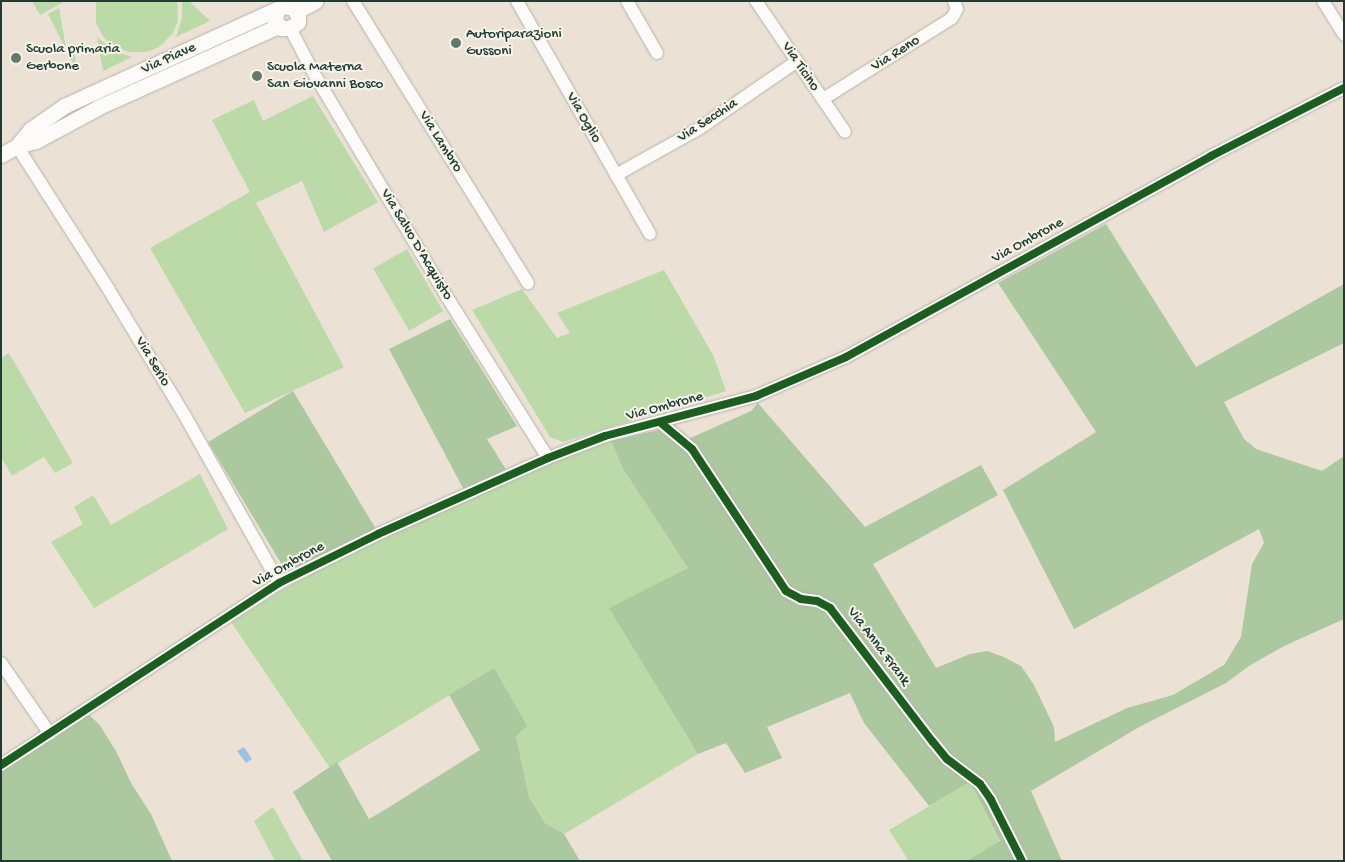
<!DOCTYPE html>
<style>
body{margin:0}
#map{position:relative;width:1345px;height:862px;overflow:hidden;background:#ebe2d5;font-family:"Gochi Hand",sans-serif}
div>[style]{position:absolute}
.green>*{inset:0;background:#bcd9a8;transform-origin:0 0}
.forest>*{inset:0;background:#acc89f;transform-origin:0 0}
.water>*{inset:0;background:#9ec0e4}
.roads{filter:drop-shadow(0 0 1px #b5b2a9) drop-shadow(0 0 1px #b5b2a9)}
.minor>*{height:12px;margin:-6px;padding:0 6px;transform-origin:6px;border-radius:6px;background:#fcfbf9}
.tertiary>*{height:15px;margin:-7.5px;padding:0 7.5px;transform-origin:7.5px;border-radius:7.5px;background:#fcfbf9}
.cycleway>*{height:8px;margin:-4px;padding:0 4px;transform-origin:4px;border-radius:4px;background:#1b5e20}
.dots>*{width:14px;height:14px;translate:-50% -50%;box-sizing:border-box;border:2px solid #f7f3e8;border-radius:50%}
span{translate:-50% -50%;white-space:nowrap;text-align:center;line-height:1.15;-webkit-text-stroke:4px #f7f3e8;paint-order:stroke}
.poi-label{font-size:15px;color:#1f3d34}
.left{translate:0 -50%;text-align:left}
.street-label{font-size:15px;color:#1f3d34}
.frame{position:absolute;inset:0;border:2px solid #1f3d34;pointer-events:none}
</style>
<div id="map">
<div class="green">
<div style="clip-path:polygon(32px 1px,65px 1px,40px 15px)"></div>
<div style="clip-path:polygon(96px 1px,177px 1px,178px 21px,173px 33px,159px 47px,147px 52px,129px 52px,110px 44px,103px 36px,96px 23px)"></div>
<div style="clip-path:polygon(182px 1px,189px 1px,210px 21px,176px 37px,182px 18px)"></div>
<div style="clip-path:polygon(59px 8px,66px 48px,74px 47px,77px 71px,48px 14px)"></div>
<div style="clip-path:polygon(97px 37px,114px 51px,132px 57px,103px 71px)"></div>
<div style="clip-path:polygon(313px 96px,378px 202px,324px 232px,302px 181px,256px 203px,344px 367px,245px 413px,150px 248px,250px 192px,212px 120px,254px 100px,263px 121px)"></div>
<div style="left:407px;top:249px;width:72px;height:39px;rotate:60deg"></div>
<div style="clip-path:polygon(664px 270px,714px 357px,726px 391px,563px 442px,550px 437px,472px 310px,522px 289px,557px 338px,570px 333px,557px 313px)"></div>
<div style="clip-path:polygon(9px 353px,73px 463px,55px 473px,44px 457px,12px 476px,1px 457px,1px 358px)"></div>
<div style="clip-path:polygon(611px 441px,623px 469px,688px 568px,610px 608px,698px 754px,564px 834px,545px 823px,529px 797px,516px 735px,494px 668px,330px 768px,231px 622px,282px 590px,380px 538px,551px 463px)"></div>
<div style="clip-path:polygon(200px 474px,228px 529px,94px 608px,51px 542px,83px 524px,74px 507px,93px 495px,111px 525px)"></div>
<div style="clip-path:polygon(970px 782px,1000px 842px,967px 861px,909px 861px,889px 830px)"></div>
<div style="clip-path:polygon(273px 807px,303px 861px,275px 861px,254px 821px)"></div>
</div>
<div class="forest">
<div style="clip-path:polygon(1106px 224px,1196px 367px,1344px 284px,1344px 343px,1224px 402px,1244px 439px,1256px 449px,1322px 471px,1344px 456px,1344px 619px,1284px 646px,1249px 666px,1226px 683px,1141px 726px,1031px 791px,1062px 861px,967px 861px,1000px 841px,970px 782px,929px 806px,864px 723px,850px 693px,767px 727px,782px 758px,745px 773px,726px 743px,698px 754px,609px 608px,688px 568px,623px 469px,611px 441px,659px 430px,677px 444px,751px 411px,758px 403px,865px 527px,981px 465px,998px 495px,873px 564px,936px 668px,970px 654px,987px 651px,1004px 657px,1021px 666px,1034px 685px,1054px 727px,1055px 742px,1127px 708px,1173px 695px,1224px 665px,1241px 637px,1252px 564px,1264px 543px,1259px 529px,1074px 629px,1003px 490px,1096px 432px,998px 283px)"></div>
<div style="clip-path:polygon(450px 319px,517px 426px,487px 439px,507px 471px,464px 490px,389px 349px)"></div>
<div style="left:293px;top:391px;width:161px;height:99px;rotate:59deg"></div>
<div style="clip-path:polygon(494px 668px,527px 726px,516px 736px,529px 797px,545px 823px,564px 834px,580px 861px,332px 861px,293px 792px,337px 762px,369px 819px,386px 809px,480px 750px,449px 695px)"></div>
<div style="clip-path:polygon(89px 715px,99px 724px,116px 751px,131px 783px,151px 814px,172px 861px,1px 861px,1px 770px)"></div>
</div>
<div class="water">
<div style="clip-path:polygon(244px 747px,252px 759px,246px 763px,237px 751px)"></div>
</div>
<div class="roads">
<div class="minor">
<div style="left:353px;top:1px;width:332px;rotate:58.2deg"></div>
<div style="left:517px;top:1px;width:268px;rotate:60.3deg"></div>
<div style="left:627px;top:1px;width:60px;rotate:60deg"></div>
<div style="left:756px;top:1px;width:158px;rotate:55.8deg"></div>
<div style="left:1323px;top:1px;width:40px;rotate:58deg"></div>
<div style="left:290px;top:28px;width:50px;rotate:62.4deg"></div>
<div style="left:313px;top:72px;width:262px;rotate:59.2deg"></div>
<div style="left:447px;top:297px;width:190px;rotate:57.9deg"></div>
<div style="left:823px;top:99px;width:152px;rotate:-32.1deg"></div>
<div style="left:952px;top:18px;width:10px;rotate:-61deg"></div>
<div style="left:957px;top:9px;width:9px;rotate:-111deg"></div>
<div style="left:17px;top:146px;width:171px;rotate:57.4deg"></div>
<div style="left:109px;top:290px;width:147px;rotate:58.9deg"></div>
<div style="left:185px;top:416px;width:192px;rotate:60.6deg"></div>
<div style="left:616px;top:175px;width:96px;rotate:-29.2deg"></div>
<div style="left:700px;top:128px;width:118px;rotate:-34.6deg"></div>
<div style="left:661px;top:423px;width:40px;rotate:40deg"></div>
<div style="left:692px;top:449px;width:170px;rotate:56.5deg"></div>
<div style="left:786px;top:591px;width:17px;rotate:28deg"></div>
<div style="left:801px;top:599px;width:16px;rotate:7deg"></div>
<div style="left:817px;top:601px;width:15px;rotate:28deg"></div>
<div style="left:830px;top:608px;width:169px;rotate:52.5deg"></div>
<div style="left:933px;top:742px;width:22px;rotate:51deg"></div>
<div style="left:947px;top:759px;width:41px;rotate:37.1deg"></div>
<div style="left:980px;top:784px;width:19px;rotate:55deg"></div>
<div style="left:991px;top:800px;width:68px;rotate:63.1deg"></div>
<div style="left:1px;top:663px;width:86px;rotate:55.4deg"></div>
<div style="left:1px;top:765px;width:332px;rotate:-33.2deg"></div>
<div style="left:279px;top:583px;width:110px;rotate:-26.3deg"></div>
<div style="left:378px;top:534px;width:186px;rotate:-24.1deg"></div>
<div style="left:548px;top:458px;width:61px;rotate:-21.1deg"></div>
<div style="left:605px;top:436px;width:156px;rotate:-14.8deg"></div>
<div style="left:756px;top:396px;width:98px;rotate:-23.4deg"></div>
<div style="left:846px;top:357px;width:417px;rotate:-28.8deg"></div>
<div style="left:1211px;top:156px;width:149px;rotate:-27.1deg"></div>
</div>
<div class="tertiary">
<div style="left:297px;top:11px;width:21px;rotate:-28deg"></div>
<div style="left:17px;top:146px;width:21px;rotate:-51deg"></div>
<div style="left:30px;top:130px;width:42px;rotate:-35.2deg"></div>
<div style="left:64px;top:106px;width:241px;rotate:-24.5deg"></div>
<div style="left:283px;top:6px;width:11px;rotate:10deg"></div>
<div style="left:294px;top:8px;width:9px;rotate:63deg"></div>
<div style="left:298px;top:16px;width:6px;rotate:90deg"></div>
<div style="left:298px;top:22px;width:10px;rotate:143deg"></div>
<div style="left:290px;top:28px;width:9px;rotate:180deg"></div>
<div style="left:281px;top:28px;width:10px;rotate:-127deg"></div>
<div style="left:275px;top:20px;width:10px;rotate:-79deg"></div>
<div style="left:1px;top:155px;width:18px;rotate:-29deg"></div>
<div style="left:17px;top:146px;width:20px;rotate:-15deg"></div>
<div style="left:36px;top:141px;width:74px;rotate:-28.3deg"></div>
<div style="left:101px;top:106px;width:194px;rotate:-24.3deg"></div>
</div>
</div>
<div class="cycleway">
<div style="left:661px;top:423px;width:40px;rotate:40deg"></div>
<div style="left:692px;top:449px;width:170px;rotate:56.5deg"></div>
<div style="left:786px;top:591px;width:17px;rotate:28deg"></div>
<div style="left:801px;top:599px;width:16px;rotate:7deg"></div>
<div style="left:817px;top:601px;width:15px;rotate:28deg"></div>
<div style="left:830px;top:608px;width:169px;rotate:52.5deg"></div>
<div style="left:933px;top:742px;width:22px;rotate:51deg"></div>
<div style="left:947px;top:759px;width:41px;rotate:37.1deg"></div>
<div style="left:980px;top:784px;width:19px;rotate:55deg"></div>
<div style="left:991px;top:800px;width:68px;rotate:63.1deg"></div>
<div style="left:1px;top:765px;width:332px;rotate:-33.2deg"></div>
<div style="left:279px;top:583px;width:110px;rotate:-26.3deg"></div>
<div style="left:378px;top:534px;width:186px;rotate:-24.1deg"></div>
<div style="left:548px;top:458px;width:61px;rotate:-21.1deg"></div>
<div style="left:605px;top:436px;width:156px;rotate:-14.8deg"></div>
<div style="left:756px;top:396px;width:98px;rotate:-23.4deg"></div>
<div style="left:846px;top:357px;width:417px;rotate:-28.8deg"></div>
<div style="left:1211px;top:156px;width:149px;rotate:-27.1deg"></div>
</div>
<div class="dots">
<div style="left:456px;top:43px;background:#66776c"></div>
<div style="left:16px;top:58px;background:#66776c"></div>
<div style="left:257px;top:76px;background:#66776c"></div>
</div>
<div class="poi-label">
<span class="left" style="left:466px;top:43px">Autoriparazioni<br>Gussoni</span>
<span class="left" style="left:26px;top:58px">Scuola primaria<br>Gerbone</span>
<span class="left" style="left:267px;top:76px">Scuola Materna<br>San Giovanni Bosco</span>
</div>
<div class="street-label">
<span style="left:896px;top:54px;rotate:-32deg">Via Reno</span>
<span style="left:169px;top:59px;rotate:-24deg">Via Piave</span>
<span style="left:800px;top:67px;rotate:56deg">Via Ticino</span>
<span style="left:583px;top:118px;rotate:60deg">Via Oglio</span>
<span style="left:708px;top:121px;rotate:-33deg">Via Secchia</span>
<span style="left:440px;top:142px;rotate:58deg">Via Lambro</span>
<span style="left:1028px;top:241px;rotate:-29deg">Via Ombrone</span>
<span style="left:416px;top:245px;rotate:59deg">Via Salvo D'Acquisto</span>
<span style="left:152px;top:362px;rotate:59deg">Via Serio</span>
<span style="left:665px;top:407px;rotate:-15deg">Via Ombrone</span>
<span style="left:289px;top:565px;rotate:-29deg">Via Ombrone</span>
<span style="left:878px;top:647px;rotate:53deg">Via Anna Frank</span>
</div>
<div class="frame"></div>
</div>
